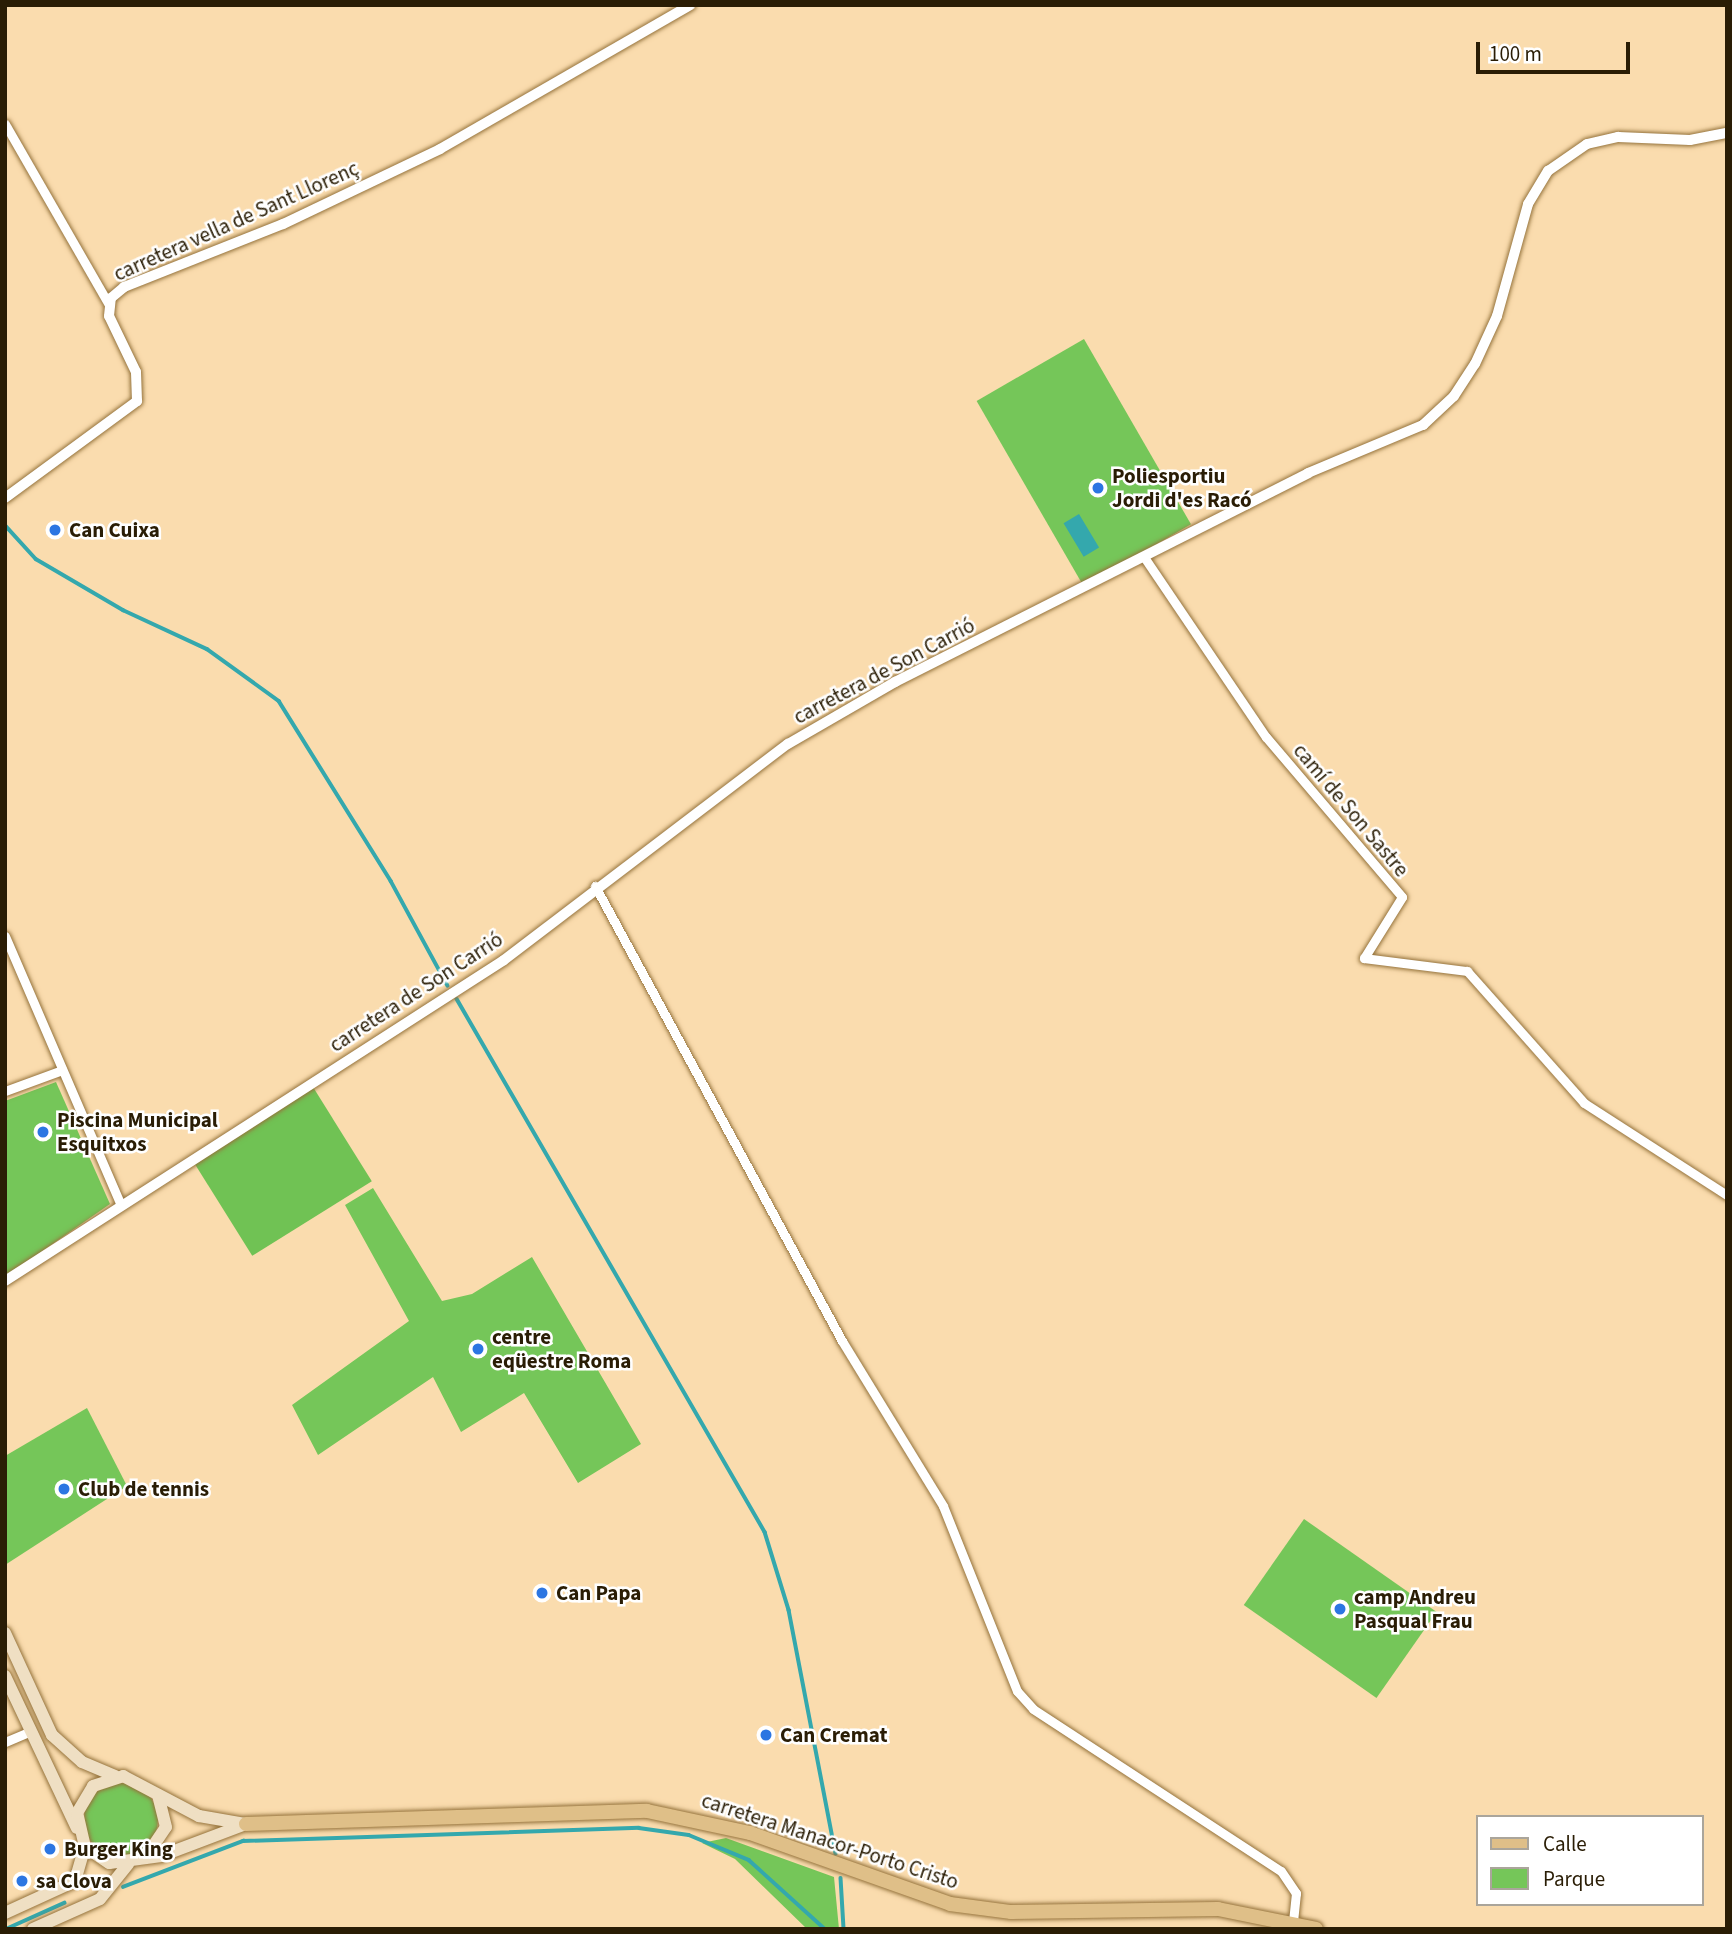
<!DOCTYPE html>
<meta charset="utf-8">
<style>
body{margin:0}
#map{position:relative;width:1732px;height:1934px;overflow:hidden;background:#fadcae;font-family:"Source Sans 3",sans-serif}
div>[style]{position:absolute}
.green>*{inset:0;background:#75c659;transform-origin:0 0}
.round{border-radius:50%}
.forest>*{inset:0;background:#70c254;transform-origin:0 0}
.water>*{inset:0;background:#34a8ad;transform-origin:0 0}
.stream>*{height:3.5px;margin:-1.75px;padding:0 1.75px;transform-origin:1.75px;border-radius:1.75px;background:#34a8ad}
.roads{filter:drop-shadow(0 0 2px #95733c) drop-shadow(0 0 2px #95733c)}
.minor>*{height:9px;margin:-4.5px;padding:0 4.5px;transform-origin:4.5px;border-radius:4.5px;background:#fff}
.tertiary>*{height:10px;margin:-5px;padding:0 5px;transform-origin:5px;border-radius:5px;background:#fff}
.secondary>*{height:12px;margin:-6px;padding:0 6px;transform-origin:6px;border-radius:6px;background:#efdfc3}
.primary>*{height:14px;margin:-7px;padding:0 7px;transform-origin:7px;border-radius:7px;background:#dfbf88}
.dots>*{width:19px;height:19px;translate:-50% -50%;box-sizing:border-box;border:4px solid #fff;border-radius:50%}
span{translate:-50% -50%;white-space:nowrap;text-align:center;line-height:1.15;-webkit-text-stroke:5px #fff;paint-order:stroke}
.street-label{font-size:21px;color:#2a1d05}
.poi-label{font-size:21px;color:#2a1d05;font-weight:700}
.left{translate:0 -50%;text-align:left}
.frame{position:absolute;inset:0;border:7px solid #2a1d05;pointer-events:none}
.legend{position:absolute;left:1476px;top:1815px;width:228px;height:91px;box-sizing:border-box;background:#fff;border:2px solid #aaa59b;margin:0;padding:9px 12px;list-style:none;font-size:21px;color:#2a1d05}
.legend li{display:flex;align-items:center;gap:14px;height:35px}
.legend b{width:35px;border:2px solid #aaa59b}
.scale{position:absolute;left:1476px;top:42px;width:154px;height:32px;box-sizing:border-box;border:4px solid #2a1d05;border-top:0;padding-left:9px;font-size:21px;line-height:24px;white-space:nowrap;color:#2a1d05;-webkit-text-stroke:5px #fff;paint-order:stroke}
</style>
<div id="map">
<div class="green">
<div style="left:1084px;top:339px;width:214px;height:124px;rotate:60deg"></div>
<div style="clip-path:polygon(56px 1082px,110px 1204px,5px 1277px,5px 1101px)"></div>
<div style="clip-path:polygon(373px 1188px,442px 1301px,472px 1294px,532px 1257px,641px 1444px,578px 1483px,524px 1393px,461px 1432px,433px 1377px,318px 1455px,292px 1405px,409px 1321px,345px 1205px)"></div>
<div style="clip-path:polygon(87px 1408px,127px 1486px,5px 1565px,5px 1456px)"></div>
<div style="left:1304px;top:1519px;width:162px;height:105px;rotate:35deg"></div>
<div class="round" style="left:84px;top:1783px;width:74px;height:74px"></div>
<div style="clip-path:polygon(726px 1838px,834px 1877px,839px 1929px,807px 1929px,735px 1859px,702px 1843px)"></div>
</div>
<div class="forest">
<div style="left:313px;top:1087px;width:111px;height:141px;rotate:58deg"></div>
</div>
<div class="water">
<div style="left:1079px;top:514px;width:39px;height:18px;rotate:59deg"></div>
</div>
<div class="stream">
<div style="left:5px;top:525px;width:46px;rotate:47.6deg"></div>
<div style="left:36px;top:559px;width:101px;rotate:30.4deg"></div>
<div style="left:123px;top:610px;width:93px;rotate:24.9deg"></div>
<div style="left:207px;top:649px;width:89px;rotate:35.8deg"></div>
<div style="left:279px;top:701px;width:212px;rotate:58.1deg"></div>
<div style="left:391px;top:881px;width:119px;rotate:61.5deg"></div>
<div style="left:457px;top:999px;width:616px;rotate:59.98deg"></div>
<div style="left:765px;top:1532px;width:82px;rotate:72.9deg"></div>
<div style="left:789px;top:1610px;width:248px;rotate:79.1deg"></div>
<div style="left:841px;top:1878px;width:51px;rotate:86.6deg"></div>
<div style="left:123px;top:1887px;width:129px;rotate:-21deg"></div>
<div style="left:243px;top:1841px;width:396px;rotate:-1.9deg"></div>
<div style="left:639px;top:1828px;width:50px;rotate:8deg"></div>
<div style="left:689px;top:1835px;width:65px;rotate:22.6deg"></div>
<div style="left:749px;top:1860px;width:103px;rotate:42.2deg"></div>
<div style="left:6px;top:1929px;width:64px;rotate:-24.1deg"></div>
</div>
<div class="roads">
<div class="minor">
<div style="left:5px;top:124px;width:209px;rotate:60.1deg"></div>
<div style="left:1144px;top:557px;width:217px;rotate:55.9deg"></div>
<div style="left:1266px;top:737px;width:210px;rotate:49.6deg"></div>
<div style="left:1402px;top:897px;width:72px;rotate:121.9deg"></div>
<div style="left:1364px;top:958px;width:104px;rotate:7.2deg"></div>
<div style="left:1467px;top:971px;width:176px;rotate:48.4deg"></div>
<div style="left:1584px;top:1103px;width:170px;rotate:32.8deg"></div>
<div style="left:595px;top:886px;width:518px;rotate:61.5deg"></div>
<div style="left:842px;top:1341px;width:193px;rotate:58.5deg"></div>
<div style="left:943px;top:1506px;width:199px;rotate:68.2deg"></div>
<div style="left:1017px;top:1691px;width:24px;rotate:48deg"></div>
<div style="left:1033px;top:1709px;width:296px;rotate:33.2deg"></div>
<div style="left:1281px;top:1871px;width:27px;rotate:56deg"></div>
<div style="left:1296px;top:1893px;width:30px;rotate:96deg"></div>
<div style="left:5px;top:936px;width:291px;rotate:66.7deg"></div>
<div style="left:5px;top:1091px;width:61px;rotate:-20.2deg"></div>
<div style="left:5px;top:1742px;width:26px;rotate:-23deg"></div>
</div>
<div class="tertiary">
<div style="left:5px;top:498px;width:164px;rotate:-36.3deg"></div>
<div style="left:137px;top:401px;width:29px;rotate:-92deg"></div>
<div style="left:136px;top:372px;width:62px;rotate:-115.7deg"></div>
<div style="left:109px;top:316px;width:18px;rotate:-84deg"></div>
<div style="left:111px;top:298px;width:17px;rotate:-40deg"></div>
<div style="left:124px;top:287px;width:171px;rotate:-21.6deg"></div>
<div style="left:283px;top:224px;width:174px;rotate:-25.5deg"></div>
<div style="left:440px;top:149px;width:289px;rotate:-29.9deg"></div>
<div style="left:5px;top:1281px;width:593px;rotate:-32.75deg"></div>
<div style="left:504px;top:960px;width:357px;rotate:-37.3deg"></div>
<div style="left:788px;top:744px;width:124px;rotate:-30.1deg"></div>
<div style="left:895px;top:682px;width:463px;rotate:-26.8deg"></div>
<div style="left:1308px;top:473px;width:125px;rotate:-22.7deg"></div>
<div style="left:1423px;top:425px;width:42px;rotate:-43.1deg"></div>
<div style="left:1454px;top:396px;width:38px;rotate:-57deg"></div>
<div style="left:1475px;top:364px;width:53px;rotate:-65.4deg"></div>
<div style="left:1497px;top:316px;width:116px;rotate:-74.5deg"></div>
<div style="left:1528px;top:204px;width:39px;rotate:-59deg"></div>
<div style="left:1548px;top:171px;width:47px;rotate:-34.7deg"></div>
<div style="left:1587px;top:144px;width:32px;rotate:-13deg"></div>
<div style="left:1618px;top:137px;width:72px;rotate:2.4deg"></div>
<div style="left:1690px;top:140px;width:38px;rotate:-11deg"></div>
</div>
<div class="secondary">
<div style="left:5px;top:1633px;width:112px;rotate:65.3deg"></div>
<div style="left:52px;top:1735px;width:40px;rotate:42deg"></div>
<div style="left:82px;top:1762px;width:36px;rotate:23deg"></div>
<div style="left:5px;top:1676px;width:168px;rotate:64.7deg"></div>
<div style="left:123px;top:1776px;width:86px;rotate:27.8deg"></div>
<div style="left:199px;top:1816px;width:48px;rotate:9.7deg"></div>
<div style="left:246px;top:1824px;width:91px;rotate:159.4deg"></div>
<div style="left:161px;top:1856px;width:52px;rotate:172.3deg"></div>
<div style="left:109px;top:1863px;width:29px;rotate:-146deg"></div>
<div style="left:85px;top:1847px;width:35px;rotate:-103deg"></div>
<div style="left:77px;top:1813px;width:31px;rotate:-59deg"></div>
<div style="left:93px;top:1786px;width:32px;rotate:-18deg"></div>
<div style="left:145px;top:1858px;width:37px;rotate:-56deg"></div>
<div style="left:166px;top:1827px;width:33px;rotate:-104deg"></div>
<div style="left:5px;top:1913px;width:77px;rotate:-24.6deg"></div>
<div style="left:75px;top:1881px;width:35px;rotate:-74deg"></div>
<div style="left:33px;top:1929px;width:73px;rotate:-24.1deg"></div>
<div style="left:100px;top:1899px;width:45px;rotate:-51.3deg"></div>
</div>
<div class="primary">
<div style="left:246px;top:1824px;width:401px;rotate:-1.9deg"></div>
<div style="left:647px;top:1811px;width:105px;rotate:12.1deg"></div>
<div style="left:750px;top:1833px;width:212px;rotate:19.5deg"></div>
<div style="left:950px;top:1904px;width:62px;rotate:7.5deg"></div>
<div style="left:1011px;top:1912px;width:207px;rotate:-0.8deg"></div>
<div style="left:1218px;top:1909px;width:100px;rotate:11.5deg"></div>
</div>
</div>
<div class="dots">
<div style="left:1098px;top:488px;background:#2c76e2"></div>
<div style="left:55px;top:530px;background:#2c76e2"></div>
<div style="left:43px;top:1132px;background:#2c76e2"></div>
<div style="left:478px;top:1349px;background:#2c76e2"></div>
<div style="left:64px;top:1489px;background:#2c76e2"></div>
<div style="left:542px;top:1593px;background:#2c76e2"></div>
<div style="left:1340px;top:1609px;background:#2c76e2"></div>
<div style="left:766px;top:1735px;background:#2c76e2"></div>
<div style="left:50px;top:1849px;background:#2c76e2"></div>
<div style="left:22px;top:1881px;background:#2c76e2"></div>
</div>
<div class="street-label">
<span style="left:236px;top:221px;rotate:-24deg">carretera vella de Sant Llorenç</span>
<span style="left:884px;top:671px;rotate:-28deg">carretera de Son Carrió</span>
<span style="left:1351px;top:810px;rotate:50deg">camí de Son Sastre</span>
<span style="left:416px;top:992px;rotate:-33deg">carretera de Son Carrió</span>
<span style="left:830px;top:1841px;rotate:18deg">carretera Manacor-Porto Cristo</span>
</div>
<div class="poi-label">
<span class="left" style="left:1112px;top:488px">Poliesportiu<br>Jordi d'es Racó</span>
<span class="left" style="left:69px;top:530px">Can Cuixa</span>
<span class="left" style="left:57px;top:1132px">Piscina Municipal<br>Esquitxos</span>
<span class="left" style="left:492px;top:1349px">centre<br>eqüestre Roma</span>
<span class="left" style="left:78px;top:1489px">Club de tennis</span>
<span class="left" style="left:556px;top:1593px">Can Papa</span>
<span class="left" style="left:1354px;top:1609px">camp Andreu<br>Pasqual Frau</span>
<span class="left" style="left:780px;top:1735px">Can Cremat</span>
<span class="left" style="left:64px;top:1849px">Burger King</span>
<span class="left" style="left:36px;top:1881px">sa Clova</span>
</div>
<div class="frame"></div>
<ul class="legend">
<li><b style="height:9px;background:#dfbf88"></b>Calle</li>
<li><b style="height:19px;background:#75c659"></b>Parque</li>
</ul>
<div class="scale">100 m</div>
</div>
